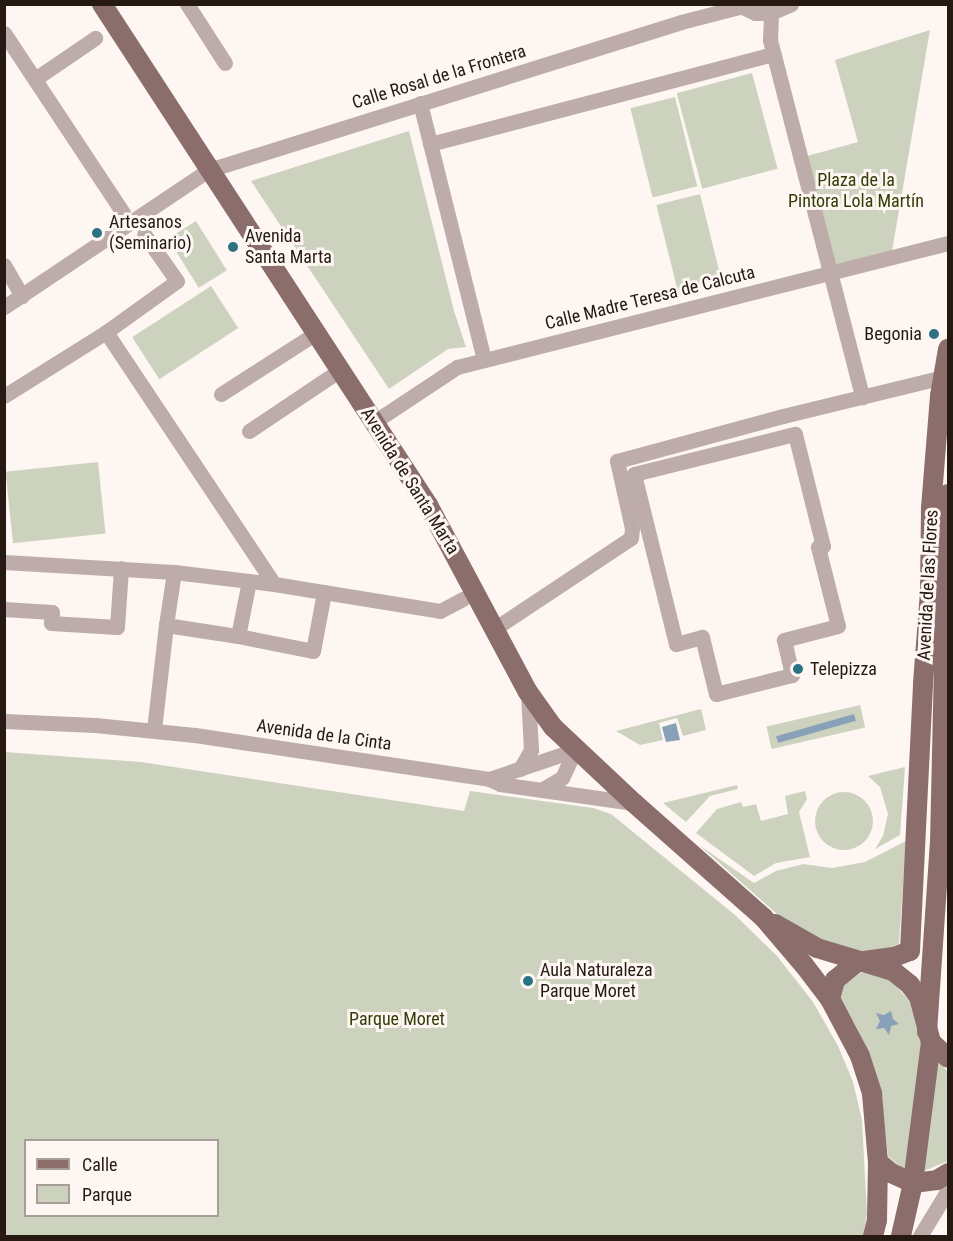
<!DOCTYPE html>
<meta charset="utf-8">
<style>
body{margin:0}
#map{position:relative;width:953px;height:1241px;overflow:hidden;background:#fdf6f2;font-family:"Roboto Condensed",sans-serif}
div>[style]{position:absolute}
.green>*{inset:0;background:#cdd2be;transform-origin:0 0}
.round{border-radius:50%}
.water>*{inset:0;background:#88a1b9;transform-origin:0 0}
.minor>*{height:15px;margin:-7.5px;padding:0 7.5px;transform-origin:7.5px;border-radius:7.5px;background:#bdacaa}
.major>*{height:20px;margin:-10px;padding:0 10px;transform-origin:10px;border-radius:10px;background:#8b6d6b}
.dots>*{width:16px;height:16px;translate:-50% -50%;box-sizing:border-box;border:3px solid #fdf6f2;border-radius:50%}
span{translate:-50% -50%;white-space:nowrap;text-align:center;line-height:1.15;-webkit-text-stroke:6px #fdf6f2;paint-order:stroke}
.street-label{font-size:18px;color:#251912}
.park-label{font-size:18px;color:#343d06}
.poi-label{font-size:18px;color:#251912}
.left{translate:0 -50%;text-align:left}
.right{translate:-100% -50%;text-align:right}
.frame{position:absolute;inset:0;border:6px solid #251912;pointer-events:none}
.legend{position:absolute;left:24px;top:1139px;width:195px;height:78px;box-sizing:border-box;background:#fdf6f2;border:2px solid #a79e98;margin:0;padding:8px 10px;list-style:none;font-size:18px;color:#251912}
.legend li{display:flex;align-items:center;gap:12px;height:30px}
.legend b{width:30px;border:2px solid #a79e98}
</style>
<div id="map">
<div class="green">
<div style="clip-path:polygon(930px 30px,891px 257px,829px 272px,800px 158px,858px 142px,835px 60px)"></div>
<div style="left:752px;top:73px;width:99px;height:78px;rotate:75deg"></div>
<div style="left:675px;top:97px;width:92px;height:46px;rotate:76deg"></div>
<div style="clip-path:polygon(409px 131px,454px 311px,466px 347px,448px 349px,389px 389px,251px 181px)"></div>
<div style="left:700px;top:194px;width:94px;height:45px;rotate:76deg"></div>
<div style="left:196px;top:221px;width:58px;height:33px;rotate:58deg"></div>
<div style="left:211px;top:286px;width:50px;height:94px;rotate:57deg"></div>
<div style="left:98px;top:462px;width:72px;height:93px;rotate:84deg"></div>
<div style="left:860px;top:705px;width:23px;height:96px;rotate:77deg"></div>
<div style="clip-path:polygon(701px 709px,706px 730px,683px 736px,677px 718px,659px 723px,663px 740px,640px 745px,616px 731px)"></div>
<div style="clip-path:polygon(evenodd,4px 752px,141px 762px,464px 811px,470px 791px,593px 808px,611px 814px,735px 915px,777px 956px,813px 1002px,838px 1046px,853px 1082px,862px 1120px,867px 1214px,863px 1236px,5px 1236px,4px 752px,26px 1140px,218px 1140px,218px 1216px,26px 1216px,26px 1140px)"></div>
<div style="clip-path:polygon(905px 767px,900px 835px,875px 849px,883px 836px,888px 814px,880px 787px,868px 776px)"></div>
<div style="clip-path:polygon(737px 785px,738px 789px,710px 796px,686px 822px,663px 803px)"></div>
<div style="clip-path:polygon(805px 791px,807px 799px,799px 812px,810px 857px,776px 863px,754px 876px,696px 833px,717px 809px,741px 802px,743px 807px,756px 804px,761px 821px,788px 814px,785px 796px)"></div>
<div class="round" style="left:815px;top:792px;width:58px;height:58px"></div>
<div style="clip-path:polygon(906px 841px,899px 944px,884px 950px,843px 953px,803px 937px,699px 845px,754px 883px,776px 871px,803px 864px,832px 868px,865px 862px)"></div>
<div style="clip-path:polygon(862px 972px,891px 980px,911px 1003px,923px 1038px,905px 1171px,888px 1156px,880px 1086px,857px 1028px,840px 999px,842px 986px)"></div>
<div style="clip-path:polygon(937px 1059px,948px 1072px,948px 1161px,921px 1172px)"></div>
</div>
<div class="water">
<div style="left:854px;top:714px;width:7px;height:81px;rotate:74deg"></div>
<div style="clip-path:polygon(676px 723px,680px 740px,666px 742px,662px 727px)"></div>
<div style="clip-path:polygon(891px 1011px,893px 1019px,899px 1024px,891px 1026px,889px 1035px,884px 1028px,876px 1029px,880px 1021px,876px 1013px,884px 1015px)"></div>
</div>
<div class="minor">
<div style="left:187px;top:4px;width:70px;rotate:57.2deg"></div>
<div style="left:736px;top:4px;width:21px;rotate:25deg"></div>
<div style="left:755px;top:13px;width:16px"></div>
<div style="left:771px;top:13px;width:22px;rotate:-24deg"></div>
<div style="left:771px;top:13px;width:27px;rotate:92deg"></div>
<div style="left:770px;top:40px;width:369px;rotate:75.5deg"></div>
<div style="left:4px;top:33px;width:216px;rotate:56.5deg"></div>
<div style="left:35px;top:79px;width:73px;rotate:-34.3deg"></div>
<div style="left:420px;top:103px;width:264px;rotate:76deg"></div>
<div style="left:430px;top:144px;width:355px;rotate:-14.7deg"></div>
<div style="left:4px;top:265px;width:36px;rotate:60deg"></div>
<div style="left:4px;top:307px;width:247px;rotate:-33.8deg"></div>
<div style="left:209px;top:170px;width:495px;rotate:-17.4deg"></div>
<div style="left:681px;top:22px;width:60px;rotate:-14.5deg"></div>
<div style="left:106px;top:332px;width:303px;rotate:56.3deg"></div>
<div style="left:221px;top:394px;width:113px;rotate:-32.7deg"></div>
<div style="left:4px;top:396px;width:120px;rotate:-32.1deg"></div>
<div style="left:106px;top:332px;width:87px;rotate:-35.7deg"></div>
<div style="left:177px;top:281px;width:57px;rotate:-125.1deg"></div>
<div style="left:374px;top:422px;width:100px;rotate:-33.5deg"></div>
<div style="left:457px;top:367px;width:506px;rotate:-14.17deg"></div>
<div style="left:249px;top:431px;width:110px;rotate:-33.8deg"></div>
<div style="left:795px;top:434px;width:115px;rotate:76deg"></div>
<div style="left:823px;top:546px;width:5px;rotate:169deg"></div>
<div style="left:818px;top:547px;width:81px;rotate:75.8deg"></div>
<div style="left:838px;top:626px;width:56px;rotate:165.5deg"></div>
<div style="left:784px;top:640px;width:36px;rotate:77deg"></div>
<div style="left:792px;top:675px;width:78px;rotate:166deg"></div>
<div style="left:716px;top:694px;width:59px;rotate:-103.8deg"></div>
<div style="left:702px;top:637px;width:27px;rotate:165deg"></div>
<div style="left:676px;top:644px;width:175px;rotate:-103.9deg"></div>
<div style="left:634px;top:474px;width:166px;rotate:-14deg"></div>
<div style="left:4px;top:562px;width:170px;rotate:3.4deg"></div>
<div style="left:174px;top:572px;width:101px;rotate:6.8deg"></div>
<div style="left:274px;top:584px;width:168px;rotate:9.2deg"></div>
<div style="left:440px;top:611px;width:26px;rotate:-28deg"></div>
<div style="left:174px;top:572px;width:54px;rotate:98.6deg"></div>
<div style="left:166px;top:625px;width:73px;rotate:8.7deg"></div>
<div style="left:249px;top:581px;width:56px;rotate:101.3deg"></div>
<div style="left:238px;top:636px;width:76px;rotate:11.3deg"></div>
<div style="left:313px;top:651px;width:60px;rotate:-79.4deg"></div>
<div style="left:4px;top:609px;width:48px;rotate:3.6deg"></div>
<div style="left:52px;top:612px;width:11px;rotate:95deg"></div>
<div style="left:51px;top:623px;width:66px;rotate:3.5deg"></div>
<div style="left:117px;top:627px;width:59px;rotate:-86.1deg"></div>
<div style="left:494px;top:629px;width:164px;rotate:-33.6deg"></div>
<div style="left:631px;top:538px;width:10px;rotate:-84deg"></div>
<div style="left:632px;top:528px;width:69px;rotate:-102.6deg"></div>
<div style="left:617px;top:461px;width:172px;rotate:-15.2deg"></div>
<div style="left:783px;top:416px;width:165px;rotate:-13.7deg"></div>
<div style="left:4px;top:721px;width:91px;rotate:2.5deg"></div>
<div style="left:95px;top:725px;width:100px;rotate:5.7deg"></div>
<div style="left:195px;top:735px;width:297px;rotate:8.5deg"></div>
<div style="left:489px;top:779px;width:12px;rotate:24deg"></div>
<div style="left:500px;top:784px;width:135px;rotate:8.1deg"></div>
<div style="left:154px;top:730px;width:106px;rotate:-83.5deg"></div>
<div style="left:520px;top:769px;width:22px;rotate:-60deg"></div>
<div style="left:531px;top:750px;width:58px;rotate:-93deg"></div>
<div style="left:489px;top:779px;width:91px;rotate:-18.6deg"></div>
<div style="left:541px;top:790px;width:24px;rotate:-30deg"></div>
<div style="left:562px;top:778px;width:31px;rotate:-65deg"></div>
<div style="left:920px;top:1236px;width:54px;rotate:-58.7deg"></div>
</div>
<div class="major">
<div style="left:102px;top:4px;width:598px;rotate:56.95deg"></div>
<div style="left:428px;top:505px;width:212px;rotate:61.9deg"></div>
<div style="left:528px;top:692px;width:43px;rotate:54.5deg"></div>
<div style="left:553px;top:727px;width:111px;rotate:43.2deg"></div>
<div style="left:634px;top:803px;width:172px;rotate:41.5deg"></div>
<div style="left:763px;top:917px;width:63px;rotate:49.5deg"></div>
<div style="left:804px;top:965px;width:43px;rotate:52.6deg"></div>
<div style="left:830px;top:999px;width:64px;rotate:62.2deg"></div>
<div style="left:860px;top:1056px;width:40px;rotate:72deg"></div>
<div style="left:872px;top:1094px;width:68px;rotate:85deg"></div>
<div style="left:878px;top:1162px;width:58px;rotate:91deg"></div>
<div style="left:877px;top:1220px;width:16px;rotate:104deg"></div>
<div style="left:775px;top:924px;width:48px;rotate:29.7deg"></div>
<div style="left:817px;top:948px;width:79px;rotate:16.8deg"></div>
<div style="left:893px;top:971px;width:22px;rotate:39deg"></div>
<div style="left:910px;top:985px;width:15px;rotate:53deg"></div>
<div style="left:919px;top:997px;width:47px;rotate:75.1deg"></div>
<div style="left:931px;top:1042px;width:142px;rotate:97.3deg"></div>
<div style="left:913px;top:1183px;width:54px;rotate:102.8deg"></div>
<div style="left:830px;top:999px;width:20px;rotate:-75deg"></div>
<div style="left:835px;top:980px;width:28px;rotate:-39deg"></div>
<div style="left:857px;top:962px;width:37px;rotate:-8deg"></div>
<div style="left:894px;top:957px;width:17px;rotate:-21deg"></div>
<div style="left:910px;top:951px;width:268px;rotate:-87.2deg"></div>
<div style="left:923px;top:683px;width:92px;rotate:-85.6deg"></div>
<div style="left:930px;top:591px;width:83px;rotate:-89.3deg"></div>
<div style="left:931px;top:508px;width:112px;rotate:-85.4deg"></div>
<div style="left:940px;top:396px;width:48px;rotate:-80.3deg"></div>
<div style="left:927px;top:1032px;width:190px;rotate:-86.1deg"></div>
<div style="left:940px;top:842px;width:348px;rotate:-88.7deg"></div>
<div style="left:931px;top:1042px;width:23px;rotate:43deg"></div>
<div style="left:878px;top:1162px;width:17px;rotate:40deg"></div>
<div style="left:891px;top:1173px;width:24px;rotate:24deg"></div>
<div style="left:913px;top:1183px;width:24px;rotate:-7deg"></div>
<div style="left:937px;top:1180px;width:13px;rotate:-32deg"></div>
</div>
<div class="dots">
<div style="left:97px;top:233px;background:#2d7282"></div>
<div style="left:233px;top:247px;background:#2d7282"></div>
<div style="left:934px;top:334px;background:#2d7282"></div>
<div style="left:798px;top:669px;background:#2d7282"></div>
<div style="left:528px;top:981px;background:#2d7282"></div>
</div>
<div class="street-label">
<span style="left:439px;top:77px;rotate:-17deg">Calle Rosal de la Frontera</span>
<span style="left:650px;top:298px;rotate:-14deg">Calle Madre Teresa de Calcuta</span>
<span style="left:410px;top:481px;rotate:58deg">Avenida de Santa Marta</span>
<span style="left:928px;top:585px;rotate:-87deg">Avenida de las Flores</span>
<span style="left:324px;top:735px;rotate:8deg">Avenida de la Cinta</span>
</div>
<div class="park-label">
<span style="left:856px;top:191px">Plaza de la<br>Pintora Lola Martín</span>
<span style="left:397px;top:1019px">Parque Moret</span>
</div>
<div class="poi-label">
<span class="left" style="left:109px;top:233px">Artesanos<br>(Seminario)</span>
<span class="left" style="left:245px;top:247px">Avenida<br>Santa Marta</span>
<span class="right" style="left:922px;top:334px">Begonia</span>
<span class="left" style="left:810px;top:669px">Telepizza</span>
<span class="left" style="left:540px;top:981px">Aula Naturaleza<br>Parque Moret</span>
</div>
<div class="frame"></div>
<ul class="legend">
<li><b style="height:8px;background:#8b6d6b"></b>Calle</li>
<li><b style="height:16px;background:#cdd2be"></b>Parque</li>
</ul>
</div>
